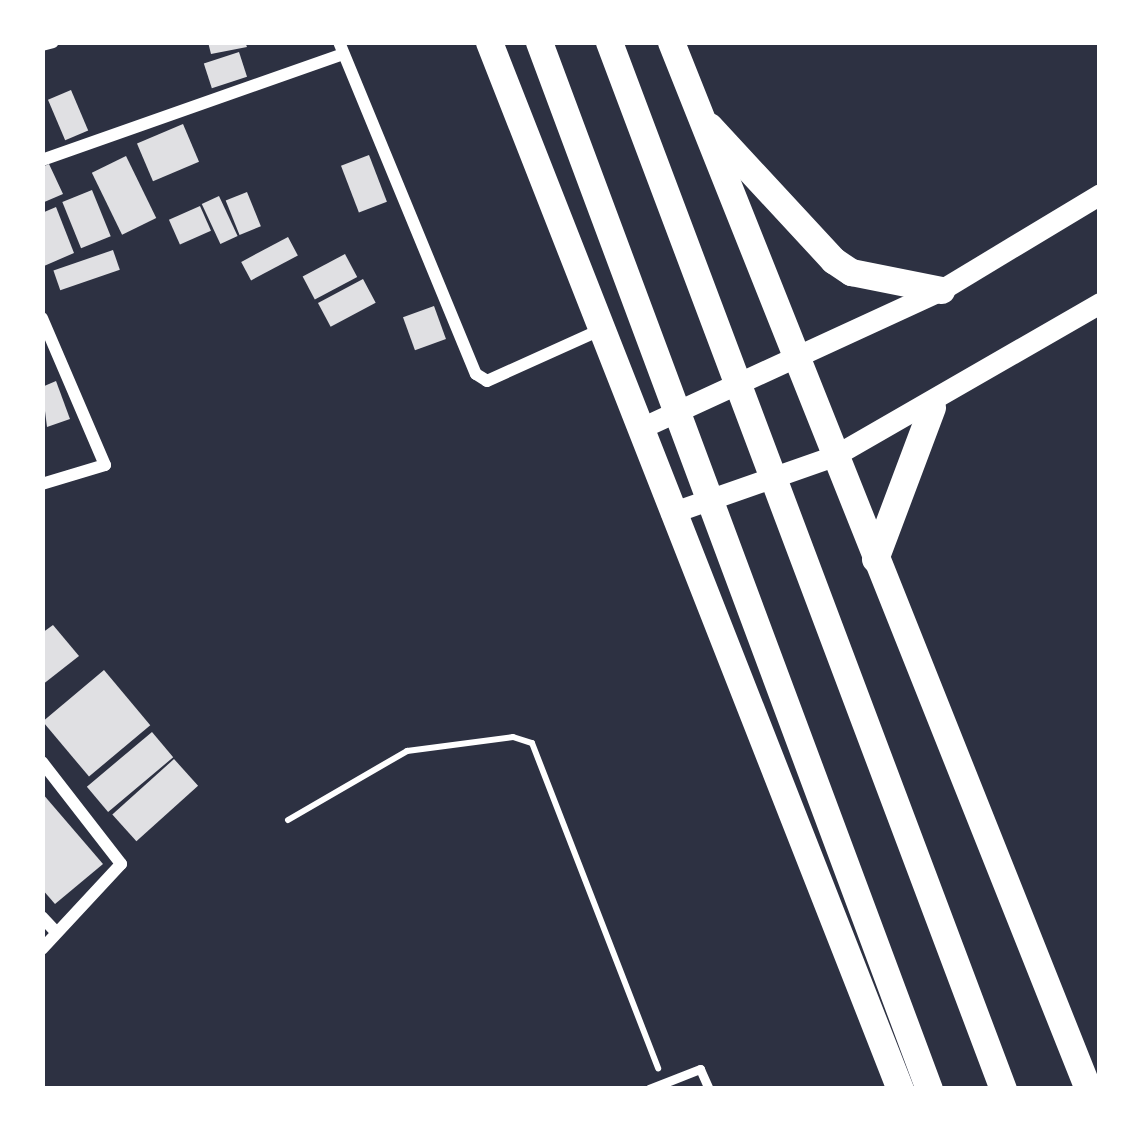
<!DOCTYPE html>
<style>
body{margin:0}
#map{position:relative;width:1142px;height:1131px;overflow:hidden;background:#2d3142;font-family:"Exo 2",sans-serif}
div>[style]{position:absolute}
.building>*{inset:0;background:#e0e0e3;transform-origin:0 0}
.path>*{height:6px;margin:-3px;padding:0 3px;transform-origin:3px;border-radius:3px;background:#fff}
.service>*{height:9px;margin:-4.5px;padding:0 4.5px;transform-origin:4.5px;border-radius:4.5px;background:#fff}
.minor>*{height:12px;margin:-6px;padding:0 6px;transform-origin:6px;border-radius:6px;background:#fff}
.tertiary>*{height:21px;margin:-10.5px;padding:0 10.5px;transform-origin:10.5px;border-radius:10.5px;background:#fff}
.primary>*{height:27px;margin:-13.5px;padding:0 13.5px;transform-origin:13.5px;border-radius:13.5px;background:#fff}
span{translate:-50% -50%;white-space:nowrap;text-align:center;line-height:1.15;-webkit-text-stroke:12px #fff;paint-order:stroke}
.frame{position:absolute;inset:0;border:45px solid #fff;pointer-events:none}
</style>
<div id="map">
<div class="building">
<div style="clip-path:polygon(208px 42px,245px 42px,247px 47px,211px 54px)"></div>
<div style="left:239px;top:52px;width:26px;height:37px;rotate:72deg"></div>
<div style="left:71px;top:90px;width:44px;height:25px;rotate:67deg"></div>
<div style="left:183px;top:124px;width:41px;height:50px;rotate:67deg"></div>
<div style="left:369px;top:155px;width:50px;height:30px;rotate:69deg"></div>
<div style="left:126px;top:156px;width:69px;height:38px;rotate:64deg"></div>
<div style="clip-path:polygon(49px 164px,63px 194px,42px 203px,42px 167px)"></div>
<div style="left:92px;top:190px;width:50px;height:32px;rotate:68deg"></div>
<div style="left:247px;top:192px;width:37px;height:23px;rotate:68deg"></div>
<div style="left:219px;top:196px;width:44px;height:19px;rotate:65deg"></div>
<div style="left:200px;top:206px;width:27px;height:34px;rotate:66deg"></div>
<div style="clip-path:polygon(56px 207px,74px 253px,44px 266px,42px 213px)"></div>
<div style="left:288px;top:237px;width:21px;height:53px;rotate:62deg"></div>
<div style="left:113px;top:250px;width:21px;height:63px;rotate:71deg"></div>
<div style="left:345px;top:254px;width:26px;height:48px;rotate:62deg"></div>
<div style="left:363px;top:279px;width:27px;height:51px;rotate:62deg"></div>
<div style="left:434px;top:306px;width:35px;height:33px;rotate:70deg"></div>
<div style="clip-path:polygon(56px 381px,70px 419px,47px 427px,42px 387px)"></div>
<div style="clip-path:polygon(53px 625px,79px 656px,42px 685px,42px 633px)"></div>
<div style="left:104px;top:670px;width:72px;height:80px;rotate:50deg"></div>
<div style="left:152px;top:732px;width:33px;height:85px;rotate:50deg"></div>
<div style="left:174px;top:759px;width:36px;height:83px;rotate:48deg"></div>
<div style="clip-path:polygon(42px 793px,103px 864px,55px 904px,42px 889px)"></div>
</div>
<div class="path">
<div style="left:288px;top:820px;width:138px;rotate:-30.1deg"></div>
<div style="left:407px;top:751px;width:107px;rotate:-7.5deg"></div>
<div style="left:513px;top:737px;width:20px;rotate:18deg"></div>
<div style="left:532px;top:743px;width:349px;rotate:68.8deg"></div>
</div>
<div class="service">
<div style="left:649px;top:1089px;width:55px;rotate:-21.4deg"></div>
<div style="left:700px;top:1069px;width:22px;rotate:66deg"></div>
</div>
<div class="minor">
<div style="left:339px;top:42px;width:359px;rotate:67.6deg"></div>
<div style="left:476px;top:374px;width:13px;rotate:32deg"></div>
<div style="left:487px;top:381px;width:124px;rotate:-24.3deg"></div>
<div style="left:42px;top:45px;width:11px;rotate:-15deg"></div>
<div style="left:42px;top:160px;width:319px;rotate:-19.4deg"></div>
<div style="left:42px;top:318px;width:160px;rotate:66.8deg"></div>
<div style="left:105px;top:465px;width:66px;rotate:163.2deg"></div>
<div style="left:42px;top:762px;width:129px;rotate:52.2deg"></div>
<div style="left:121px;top:864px;width:116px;rotate:132.9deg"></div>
<div style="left:42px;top:917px;width:21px;rotate:47deg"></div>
</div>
<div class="tertiary">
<div style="left:641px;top:428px;width:330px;rotate:-24.7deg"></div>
<div style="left:941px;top:290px;width:186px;rotate:-31.1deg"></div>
<div style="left:671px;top:513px;width:173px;rotate:-19.3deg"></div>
<div style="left:834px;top:456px;width:307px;rotate:-29.9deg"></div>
</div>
<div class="primary">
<div style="left:489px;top:42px;width:1125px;rotate:68.57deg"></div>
<div style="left:539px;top:42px;width:1117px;rotate:69.57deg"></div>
<div style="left:609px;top:42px;width:1119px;rotate:69.38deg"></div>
<div style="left:671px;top:42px;width:1127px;rotate:68.28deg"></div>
<div style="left:709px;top:126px;width:183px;rotate:47.2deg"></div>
<div style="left:833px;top:260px;width:22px;rotate:34deg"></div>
<div style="left:851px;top:272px;width:92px;rotate:11.3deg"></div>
<div style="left:875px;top:559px;width:162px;rotate:-69.4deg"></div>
</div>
<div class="frame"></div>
</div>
